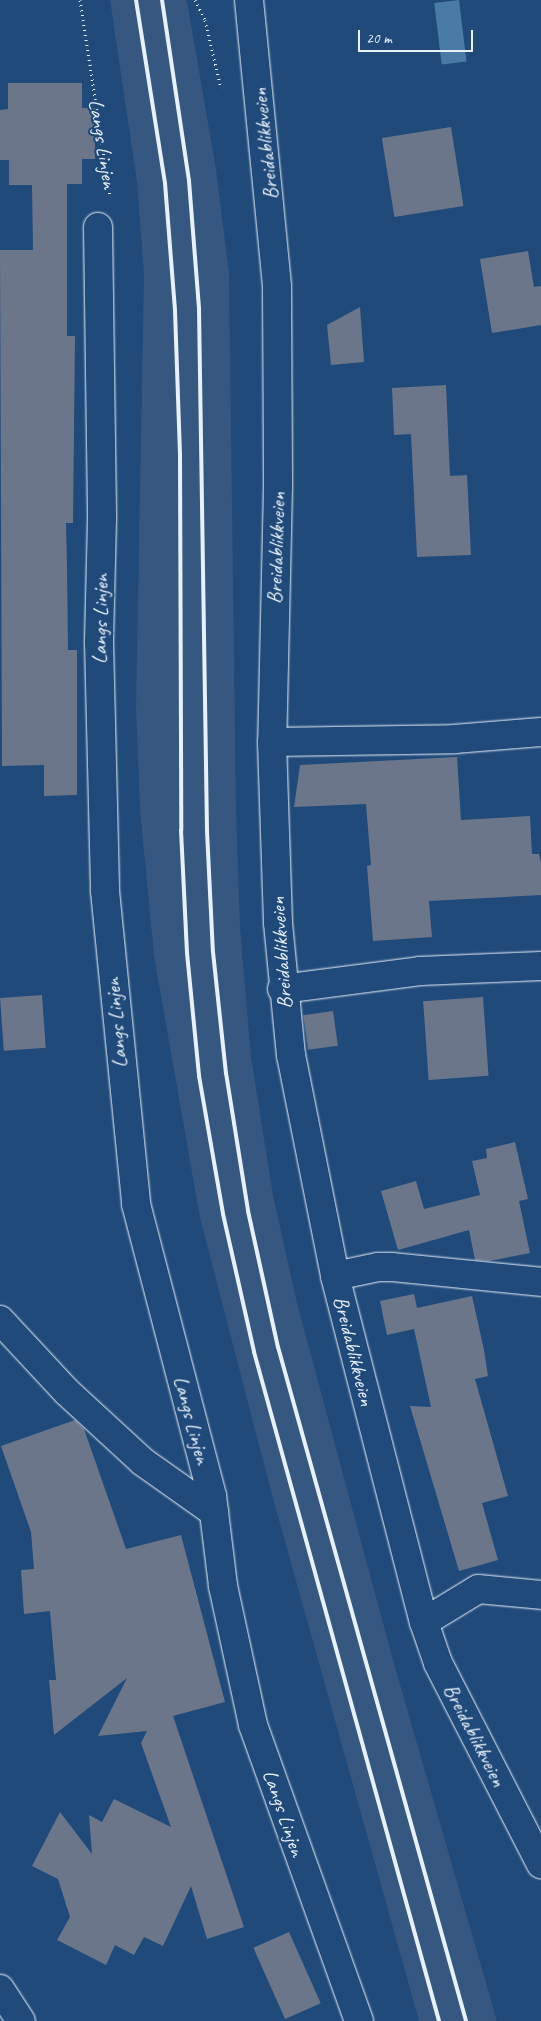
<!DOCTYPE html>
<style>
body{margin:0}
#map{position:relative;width:541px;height:2021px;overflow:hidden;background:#1f4a7a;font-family:Caveat,sans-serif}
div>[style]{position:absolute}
.built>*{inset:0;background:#36577f}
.water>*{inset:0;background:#4a7ba7;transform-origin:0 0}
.building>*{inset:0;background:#6c768b;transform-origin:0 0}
.path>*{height:3px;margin-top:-1.5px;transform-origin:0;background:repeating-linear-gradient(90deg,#e8f1f8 0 1px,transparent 0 5px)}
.roads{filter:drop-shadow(0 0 1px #e8f1f8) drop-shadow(0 0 1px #e8f1f8)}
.minor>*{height:28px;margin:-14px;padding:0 14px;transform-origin:14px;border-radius:14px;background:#1f4a7a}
.rail>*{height:4px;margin:-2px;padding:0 2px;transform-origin:2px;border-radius:2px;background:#e8f1f8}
span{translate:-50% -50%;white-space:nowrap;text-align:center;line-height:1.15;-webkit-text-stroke:4.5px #1f4a7a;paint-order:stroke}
.street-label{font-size:21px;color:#e8f1f8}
.scale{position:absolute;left:358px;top:30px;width:115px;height:22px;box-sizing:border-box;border:2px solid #e8f1f8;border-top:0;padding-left:6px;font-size:15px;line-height:18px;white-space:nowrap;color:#e8f1f8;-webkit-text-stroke:4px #1f4a7a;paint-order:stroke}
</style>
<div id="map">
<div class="built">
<div style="clip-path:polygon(110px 0,186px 0,188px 7px,216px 169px,229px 273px,236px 810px,240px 927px,251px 1057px,273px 1195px,297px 1303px,393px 1660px,497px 2021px,419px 2021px,272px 1495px,200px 1218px,154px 956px,140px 810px,136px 706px,144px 275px,137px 182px)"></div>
</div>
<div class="water">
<div style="left:459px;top:0;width:62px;height:25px;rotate:83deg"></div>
</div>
<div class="building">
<div style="clip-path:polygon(8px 83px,82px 83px,82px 108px,95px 108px,95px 159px,82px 159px,82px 184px,67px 184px,67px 336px,75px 336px,73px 523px,66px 523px,67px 565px,68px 650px,77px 650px,77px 795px,44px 796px,44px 765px,2px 766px,0 250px,33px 250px,32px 185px,9px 185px,9px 160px,0 160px,0 110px,8px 109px)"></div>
<div style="left:451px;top:127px;width:80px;height:70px;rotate:81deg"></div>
<div style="clip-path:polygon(528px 251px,534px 287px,541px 286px,541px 325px,492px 333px,480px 259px)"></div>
<div style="clip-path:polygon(360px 307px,364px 362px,331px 365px,327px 325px)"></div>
<div style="clip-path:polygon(446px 385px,450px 476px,467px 475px,471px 555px,417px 557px,411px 434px,394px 435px,392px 388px)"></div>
<div style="clip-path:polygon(457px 757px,461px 820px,530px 816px,532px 854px,539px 854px,541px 862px,541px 895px,429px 901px,432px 937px,373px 941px,367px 866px,371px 865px,366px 804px,294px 807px,300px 765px)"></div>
<div style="left:42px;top:995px;width:53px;height:42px;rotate:86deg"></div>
<div style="left:483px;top:997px;width:79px;height:60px;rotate:86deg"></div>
<div style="left:333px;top:1011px;width:35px;height:30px;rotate:82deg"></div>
<div style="clip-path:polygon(515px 1142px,528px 1199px,519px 1201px,530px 1253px,489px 1261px,475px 1260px,469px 1230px,398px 1250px,381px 1191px,416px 1181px,424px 1209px,480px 1195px,472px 1161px,487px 1158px,486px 1149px)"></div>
<div style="clip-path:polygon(414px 1294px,417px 1308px,472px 1296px,484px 1350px,488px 1376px,475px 1379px,508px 1496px,482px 1503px,498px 1560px,459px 1571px,410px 1406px,431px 1407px,414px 1329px,387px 1335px,380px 1301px)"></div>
<div style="clip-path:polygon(75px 1420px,84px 1429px,126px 1549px,181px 1535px,225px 1702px,173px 1716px,244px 1927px,207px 1939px,191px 1886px,163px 1946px,144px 1937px,134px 1955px,115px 1945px,106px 1965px,57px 1940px,70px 1917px,58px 1879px,32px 1866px,60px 1812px,92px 1854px,89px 1815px,102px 1822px,114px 1799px,171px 1827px,141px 1743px,147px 1731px,98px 1736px,127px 1678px,54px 1735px,49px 1680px,56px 1680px,50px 1611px,24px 1614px,21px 1570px,34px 1569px,31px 1532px,1px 1446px)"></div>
<div style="left:289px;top:1932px;width:78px;height:39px;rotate:66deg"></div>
</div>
<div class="path">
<div style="left:80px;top:0;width:198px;rotate:81.3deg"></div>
<div style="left:195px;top:0;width:22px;rotate:63deg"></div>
<div style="left:205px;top:20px;width:70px;rotate:76.8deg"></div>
</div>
<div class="roads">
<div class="minor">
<div style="left:249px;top:0;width:288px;rotate:84.4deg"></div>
<div style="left:277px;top:287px;width:200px;rotate:89.7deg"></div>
<div style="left:278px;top:487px;width:255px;rotate:91.3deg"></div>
<div style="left:272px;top:742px;width:181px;rotate:88.1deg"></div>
<div style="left:278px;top:923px;width:133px;rotate:84.4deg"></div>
<div style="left:291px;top:1055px;width:225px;rotate:78.7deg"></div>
<div style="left:335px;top:1276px;width:357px;rotate:75.6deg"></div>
<div style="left:424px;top:1622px;width:43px;rotate:71.1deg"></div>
<div style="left:438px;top:1663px;width:226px;rotate:62.9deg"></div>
<div style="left:98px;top:227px;width:292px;rotate:89.2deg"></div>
<div style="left:102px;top:519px;width:123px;rotate:91.4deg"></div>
<div style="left:99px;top:642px;width:249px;rotate:88.6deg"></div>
<div style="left:105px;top:891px;width:315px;rotate:84.3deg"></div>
<div style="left:136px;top:1204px;width:302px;rotate:75.4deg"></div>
<div style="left:212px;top:1496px;width:91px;rotate:83deg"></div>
<div style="left:223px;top:1586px;width:142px;rotate:77.8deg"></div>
<div style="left:253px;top:1725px;width:314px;rotate:70.3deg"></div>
<div style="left:272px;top:742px;width:182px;rotate:-0.9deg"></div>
<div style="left:454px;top:739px;width:87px;rotate:-4.6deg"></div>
<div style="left:282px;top:989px;width:139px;rotate:-7.4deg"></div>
<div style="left:420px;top:971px;width:121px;rotate:-2.4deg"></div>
<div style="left:335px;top:1276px;width:44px;rotate:-11.8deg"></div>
<div style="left:378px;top:1267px;width:14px"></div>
<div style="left:392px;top:1267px;width:150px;rotate:5.7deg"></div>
<div style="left:0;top:1320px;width:98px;rotate:47.1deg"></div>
<div style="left:67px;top:1392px;width:103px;rotate:42.6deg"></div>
<div style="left:143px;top:1462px;width:87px;rotate:35.2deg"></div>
<div style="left:424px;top:1622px;width:63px;rotate:-31.4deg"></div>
<div style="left:478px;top:1589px;width:63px;rotate:5.4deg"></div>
<div style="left:0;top:1989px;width:38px;rotate:57deg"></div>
</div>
</div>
<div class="rail">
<div style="left:136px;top:0;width:185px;rotate:81deg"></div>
<div style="left:165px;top:183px;width:128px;rotate:85.5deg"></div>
<div style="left:175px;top:311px;width:144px;rotate:88deg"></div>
<div style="left:180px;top:455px;width:375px;rotate:89.8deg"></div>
<div style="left:181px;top:830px;width:123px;rotate:87.2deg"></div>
<div style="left:187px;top:953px;width:124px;rotate:84.4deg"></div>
<div style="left:199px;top:1076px;width:140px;rotate:80.1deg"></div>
<div style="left:223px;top:1214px;width:141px;rotate:77.3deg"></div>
<div style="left:254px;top:1352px;width:694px;rotate:74.54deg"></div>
<div style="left:162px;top:0;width:183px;rotate:81.5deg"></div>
<div style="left:189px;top:181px;width:128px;rotate:85.5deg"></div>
<div style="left:199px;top:309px;width:522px;rotate:89.12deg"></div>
<div style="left:207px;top:831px;width:121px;rotate:87.2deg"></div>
<div style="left:213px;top:952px;width:122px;rotate:83.9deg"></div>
<div style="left:226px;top:1073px;width:140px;rotate:80.9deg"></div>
<div style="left:248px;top:1211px;width:139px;rotate:77.6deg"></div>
<div style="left:278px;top:1347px;width:700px;rotate:74.41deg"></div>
</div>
<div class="street-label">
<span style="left:103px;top:144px;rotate:81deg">Langs Linjen</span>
<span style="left:265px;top:144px;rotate:-96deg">Breidablikkveien</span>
<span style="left:276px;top:548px;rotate:-88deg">Breidablikkveien</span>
<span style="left:100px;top:619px;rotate:-89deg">Langs Linjen</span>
<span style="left:281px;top:953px;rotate:-94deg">Breidablikkveien</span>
<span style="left:116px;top:1023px;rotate:-95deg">Langs Linjen</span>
<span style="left:354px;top:1351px;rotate:76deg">Breidablikkveien</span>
<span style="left:192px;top:1420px;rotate:75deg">Langs Linjen</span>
<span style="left:475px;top:1735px;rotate:63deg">Breidablikkveien</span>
<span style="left:284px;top:1813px;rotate:71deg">Langs Linjen</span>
</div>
<div class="scale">20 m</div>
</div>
